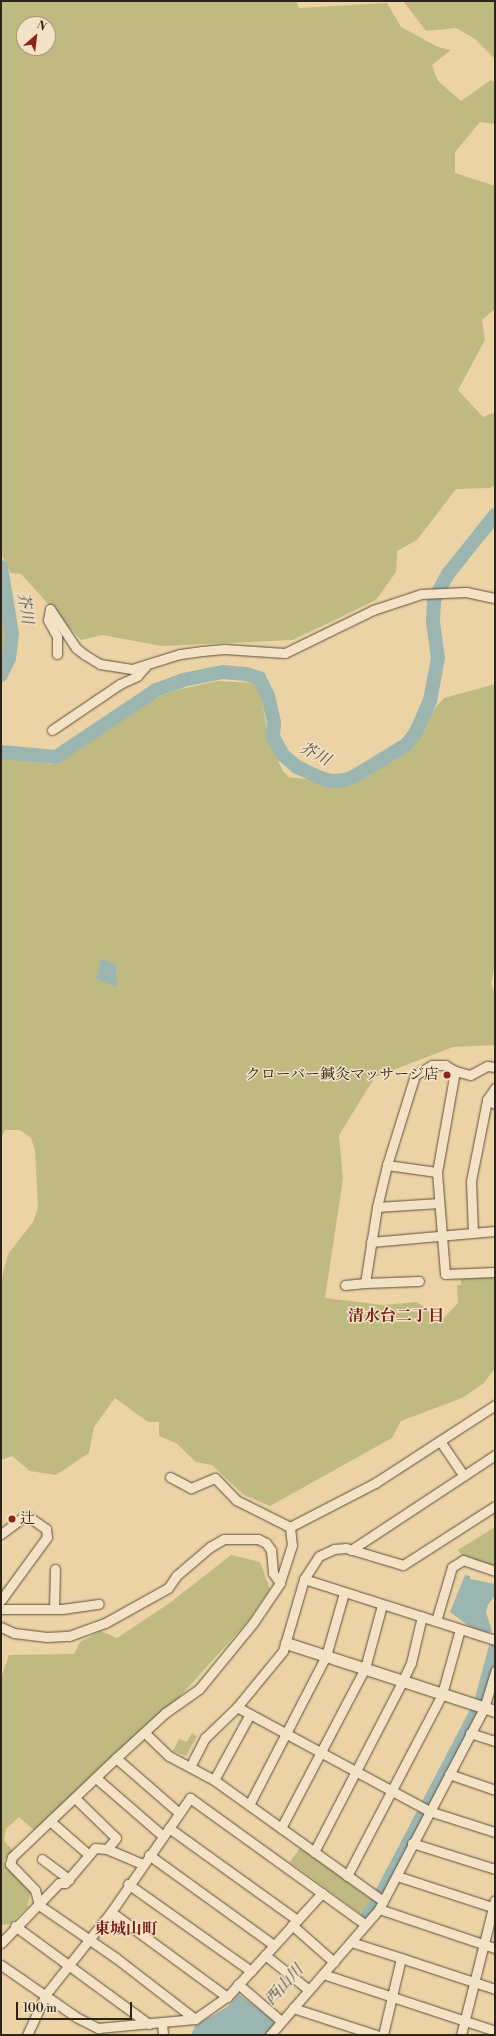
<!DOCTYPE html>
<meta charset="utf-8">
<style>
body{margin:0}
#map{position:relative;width:496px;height:2036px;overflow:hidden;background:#ecd3a6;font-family:"Libre Bodoni","Noto Serif JP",serif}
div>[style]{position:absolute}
.green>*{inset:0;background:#beba82}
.water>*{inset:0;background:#9bb6b0}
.river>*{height:14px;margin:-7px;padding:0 7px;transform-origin:7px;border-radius:7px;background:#9bb6b0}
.roads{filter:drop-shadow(0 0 1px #5d4f3c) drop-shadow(0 0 1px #5d4f3c)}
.minor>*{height:9px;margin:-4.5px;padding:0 4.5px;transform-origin:4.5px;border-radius:4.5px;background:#f3e2c5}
.tertiary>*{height:11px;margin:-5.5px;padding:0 5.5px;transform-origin:5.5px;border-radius:5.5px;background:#f3e2c5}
.dots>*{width:11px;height:11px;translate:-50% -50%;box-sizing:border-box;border:2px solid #f3e2c5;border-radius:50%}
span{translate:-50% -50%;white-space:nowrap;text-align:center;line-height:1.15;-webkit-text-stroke:3px #f3e2c5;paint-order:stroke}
.poi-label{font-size:15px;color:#2d2319}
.right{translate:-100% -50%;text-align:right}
.left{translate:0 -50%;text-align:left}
.water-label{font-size:16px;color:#4e4f46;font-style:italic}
.neighbourhood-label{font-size:16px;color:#7a1f14;font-weight:700}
.frame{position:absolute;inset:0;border:2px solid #2d2319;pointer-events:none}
.north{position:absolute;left:16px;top:16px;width:40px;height:40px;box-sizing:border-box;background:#f3e2c5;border:1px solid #a49680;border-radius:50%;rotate:28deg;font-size:11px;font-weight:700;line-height:16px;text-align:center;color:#2d2319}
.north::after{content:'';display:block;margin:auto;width:14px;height:18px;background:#8f2418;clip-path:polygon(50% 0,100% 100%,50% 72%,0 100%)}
.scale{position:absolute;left:16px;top:2002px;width:116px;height:18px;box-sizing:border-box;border:2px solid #2d2319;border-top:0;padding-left:5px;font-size:12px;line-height:14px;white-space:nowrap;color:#2d2319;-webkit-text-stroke:3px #f3e2c5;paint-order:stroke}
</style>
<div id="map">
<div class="green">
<div style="clip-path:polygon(evenodd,1px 1px,296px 1px,299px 8px,387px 3px,401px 27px,438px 47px,451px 50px,432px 65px,438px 81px,461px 101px,491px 80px,495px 83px,495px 124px,480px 122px,455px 152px,455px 173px,495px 186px,495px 309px,482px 320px,485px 340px,458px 390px,483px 417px,495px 412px,495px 485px,490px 488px,456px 489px,417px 540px,397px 551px,396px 572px,376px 600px,293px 640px,162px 646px,102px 635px,81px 640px,21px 574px,11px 573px,1px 554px,1px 1px,24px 24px,48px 24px,48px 48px,24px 48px,24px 24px)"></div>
<div style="clip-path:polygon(403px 1px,495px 1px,495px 59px,475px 39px,456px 28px,426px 31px)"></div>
<div style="clip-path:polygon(1px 594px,8px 620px,8px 641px,1px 658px)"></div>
<div style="clip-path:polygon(218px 681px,254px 683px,261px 694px,269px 742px,283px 771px,289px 777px,345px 784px,369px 776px,415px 743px,431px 713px,444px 698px,495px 684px,495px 965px,491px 984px,495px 994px,495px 1045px,453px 1047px,375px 1077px,339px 1135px,343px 1179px,325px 1298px,383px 1305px,417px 1302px,441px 1321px,458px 1303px,457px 1285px,461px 1285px,461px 1279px,495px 1275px,495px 1368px,484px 1383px,462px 1398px,401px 1421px,392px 1438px,270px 1506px,244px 1495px,212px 1465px,196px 1462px,176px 1443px,159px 1436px,159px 1422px,148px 1422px,115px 1398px,94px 1427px,89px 1453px,56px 1475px,30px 1471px,12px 1456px,1px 1460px,1px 1281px,8px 1254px,33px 1222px,38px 1208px,35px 1150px,31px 1138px,20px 1130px,5px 1130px,1px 1139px,1px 758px,52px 764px,70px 755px,153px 699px,176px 690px)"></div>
<div style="clip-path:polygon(495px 1527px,495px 1567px,463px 1557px,458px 1550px)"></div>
<div style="clip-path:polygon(231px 1555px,260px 1562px,270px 1589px,248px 1621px,175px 1702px,35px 1831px,19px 1817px,6px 1829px,4px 1841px,13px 1851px,3px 1861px,31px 1891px,27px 1908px,10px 1924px,1px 1925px,1px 1678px,9px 1655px,74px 1654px,80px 1642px,101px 1631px,117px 1638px,171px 1602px)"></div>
<div style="clip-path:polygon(192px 1733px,197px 1736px,186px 1756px,173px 1751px,179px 1739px,187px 1742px)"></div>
<div style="clip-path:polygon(300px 1848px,375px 1902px,375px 1905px,365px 1917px,290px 1862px)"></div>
</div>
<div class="water">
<div style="clip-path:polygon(101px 959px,116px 964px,117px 987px,96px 979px)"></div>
<div style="clip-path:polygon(465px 1575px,470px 1576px,470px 1579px,495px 1584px,495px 1595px,488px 1605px,486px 1612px,492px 1631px,489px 1633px,469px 1626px,450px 1612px)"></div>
<div style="clip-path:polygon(239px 1994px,274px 2020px,274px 2024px,265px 2035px,191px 2035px,195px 2026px,227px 2007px)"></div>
</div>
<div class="river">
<div style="left:1px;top:567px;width:68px;rotate:80.7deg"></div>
<div style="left:12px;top:634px;width:24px;rotate:97deg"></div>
<div style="left:9px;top:658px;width:19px;rotate:115deg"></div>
<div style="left:1px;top:752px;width:55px;rotate:5.2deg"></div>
<div style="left:56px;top:757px;width:120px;rotate:-33.8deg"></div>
<div style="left:156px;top:690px;width:29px;rotate:-20deg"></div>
<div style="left:183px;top:680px;width:41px;rotate:-11.3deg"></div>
<div style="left:223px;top:672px;width:23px;rotate:5deg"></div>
<div style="left:246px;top:674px;width:14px;rotate:17deg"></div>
<div style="left:259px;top:678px;width:20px;rotate:63deg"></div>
<div style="left:268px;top:696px;width:28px;rotate:77deg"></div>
<div style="left:274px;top:723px;width:14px;rotate:94deg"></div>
<div style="left:273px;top:737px;width:21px;rotate:61deg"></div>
<div style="left:283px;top:755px;width:18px;rotate:41deg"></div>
<div style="left:297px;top:767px;width:23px;rotate:25deg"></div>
<div style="left:318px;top:777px;width:13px;rotate:18deg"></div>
<div style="left:330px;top:781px;width:15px;rotate:-4deg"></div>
<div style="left:345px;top:780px;width:11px;rotate:-22deg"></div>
<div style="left:355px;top:776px;width:60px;rotate:-31.3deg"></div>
<div style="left:406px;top:745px;width:14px;rotate:-51deg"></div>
<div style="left:415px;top:734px;width:36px;rotate:-66deg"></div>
<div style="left:430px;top:701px;width:44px;rotate:-79.5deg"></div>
<div style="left:438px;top:658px;width:37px;rotate:-98deg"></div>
<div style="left:433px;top:621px;width:21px;rotate:-87deg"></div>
<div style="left:434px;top:600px;width:30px;rotate:-62deg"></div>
<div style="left:448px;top:574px;width:75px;rotate:-51.5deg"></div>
<div style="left:482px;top:1699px;width:51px;rotate:-75.1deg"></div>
<div style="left:381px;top:1895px;width:205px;rotate:-62.4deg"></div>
<div style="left:367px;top:1917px;width:15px;rotate:-53deg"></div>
</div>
<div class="roads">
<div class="minor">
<div style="left:50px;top:609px;width:47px;rotate:56.3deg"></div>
<div style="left:76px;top:648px;width:11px;rotate:38deg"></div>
<div style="left:85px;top:655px;width:17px;rotate:31deg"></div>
<div style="left:100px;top:664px;width:32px;rotate:9deg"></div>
<div style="left:132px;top:669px;width:50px;rotate:-17.4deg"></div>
<div style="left:180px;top:654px;width:22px;rotate:-8deg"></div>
<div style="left:202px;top:651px;width:22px;rotate:-5deg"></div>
<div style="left:224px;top:649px;width:61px;rotate:3.8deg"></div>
<div style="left:285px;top:653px;width:98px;rotate:-26deg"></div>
<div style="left:373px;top:610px;width:51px;rotate:-18.4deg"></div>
<div style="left:421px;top:594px;width:45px;rotate:-2.5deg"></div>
<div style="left:466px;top:592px;width:30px;rotate:12deg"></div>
<div style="left:50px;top:609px;width:11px;rotate:100deg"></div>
<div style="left:48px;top:620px;width:18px;rotate:61deg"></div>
<div style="left:57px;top:636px;width:18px;rotate:90deg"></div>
<div style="left:52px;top:730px;width:82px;rotate:-34.1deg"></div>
<div style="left:120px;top:684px;width:19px;rotate:-25deg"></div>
<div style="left:137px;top:676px;width:12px;rotate:-48deg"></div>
<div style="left:495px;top:1067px;width:8px;rotate:-173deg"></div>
<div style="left:487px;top:1066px;width:19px;rotate:152deg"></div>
<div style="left:470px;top:1075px;width:16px;rotate:-165deg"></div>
<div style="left:455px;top:1071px;width:103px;rotate:100.1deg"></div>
<div style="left:437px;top:1172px;width:102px;rotate:85.5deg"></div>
<div style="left:445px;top:1274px;width:50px;rotate:-2.3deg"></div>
<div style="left:495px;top:1088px;width:14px;rotate:124deg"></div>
<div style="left:487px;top:1100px;width:9px;rotate:27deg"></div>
<div style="left:387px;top:1165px;width:50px;rotate:8deg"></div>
<div style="left:377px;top:1207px;width:62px;rotate:-3.7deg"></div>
<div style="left:473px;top:1233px;width:52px;rotate:-92.2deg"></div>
<div style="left:471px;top:1181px;width:83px;rotate:-78.8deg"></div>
<div style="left:371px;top:1242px;width:124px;rotate:-5.1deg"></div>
<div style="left:365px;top:1283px;width:54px;rotate:-2.1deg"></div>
<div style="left:345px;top:1285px;width:20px;rotate:-6deg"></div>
<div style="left:365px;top:1283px;width:77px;rotate:-81deg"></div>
<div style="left:377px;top:1207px;width:43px;rotate:-76.6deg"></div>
<div style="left:387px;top:1165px;width:94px;rotate:-72.7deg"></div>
<div style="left:415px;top:1075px;width:20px;rotate:-30deg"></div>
<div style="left:432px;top:1065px;width:13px"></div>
<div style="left:445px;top:1065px;width:12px;rotate:31deg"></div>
<div style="left:440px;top:1441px;width:42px;rotate:55.6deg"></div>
<div style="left:170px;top:1477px;width:24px;rotate:28deg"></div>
<div style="left:191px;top:1488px;width:26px;rotate:-23deg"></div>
<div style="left:215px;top:1478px;width:30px;rotate:46deg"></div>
<div style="left:236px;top:1500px;width:60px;rotate:26.6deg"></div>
<div style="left:290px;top:1527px;width:18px;rotate:84deg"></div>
<div style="left:292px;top:1545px;width:40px;rotate:108deg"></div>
<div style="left:280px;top:1583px;width:48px;rotate:124deg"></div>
<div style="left:253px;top:1623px;width:85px;rotate:129.3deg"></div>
<div style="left:199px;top:1689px;width:42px;rotate:144.8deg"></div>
<div style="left:165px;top:1713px;width:67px;rotate:137.4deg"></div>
<div style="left:116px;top:1758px;width:144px;rotate:136.4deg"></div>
<div style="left:12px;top:1857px;width:7px;rotate:106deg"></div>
<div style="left:10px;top:1864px;width:36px;rotate:46deg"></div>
<div style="left:35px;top:1890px;width:16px;rotate:75deg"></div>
<div style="left:39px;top:1905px;width:93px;rotate:34.5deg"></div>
<div style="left:116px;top:1958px;width:100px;rotate:37.7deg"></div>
<div style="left:290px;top:1527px;width:96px;rotate:-27.4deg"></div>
<div style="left:375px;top:1483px;width:143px;rotate:-33deg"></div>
<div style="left:1px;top:1534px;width:26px;rotate:-37deg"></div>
<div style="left:22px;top:1518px;width:7px;rotate:-8deg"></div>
<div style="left:29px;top:1517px;width:21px;rotate:35deg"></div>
<div style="left:46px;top:1529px;width:8px;rotate:83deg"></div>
<div style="left:47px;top:1537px;width:78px;rotate:126.1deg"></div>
<div style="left:351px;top:1550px;width:173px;rotate:-33.4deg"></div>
<div style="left:304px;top:1579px;width:201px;rotate:17.7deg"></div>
<div style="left:1px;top:1609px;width:61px"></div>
<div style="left:62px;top:1609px;width:37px;rotate:-8deg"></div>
<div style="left:54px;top:1609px;width:40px;rotate:-88.6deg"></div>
<div style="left:436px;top:1621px;width:56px;rotate:-73.5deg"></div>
<div style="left:452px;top:1567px;width:13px;rotate:-32deg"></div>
<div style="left:463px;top:1560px;width:34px;rotate:19deg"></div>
<div style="left:1px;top:1627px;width:14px;rotate:25deg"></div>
<div style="left:14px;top:1633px;width:33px;rotate:7deg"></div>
<div style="left:47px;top:1637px;width:22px;rotate:-3deg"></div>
<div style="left:69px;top:1636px;width:38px;rotate:-20deg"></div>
<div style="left:105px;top:1623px;width:72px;rotate:-29.1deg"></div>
<div style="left:168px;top:1588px;width:14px;rotate:-56deg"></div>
<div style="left:176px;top:1576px;width:45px;rotate:-40.5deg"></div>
<div style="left:210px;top:1547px;width:16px;rotate:-30deg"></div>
<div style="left:224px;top:1539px;width:34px"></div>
<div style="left:258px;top:1539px;width:9px;rotate:27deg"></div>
<div style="left:266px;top:1543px;width:9px;rotate:54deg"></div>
<div style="left:271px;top:1550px;width:23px;rotate:85deg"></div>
<div style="left:273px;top:1573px;width:12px;rotate:55deg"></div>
<div style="left:237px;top:1707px;width:218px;rotate:28.4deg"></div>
<div style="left:429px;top:1811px;width:69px;rotate:17.7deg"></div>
<div style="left:145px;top:1733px;width:33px;rotate:44deg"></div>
<div style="left:169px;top:1756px;width:51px;rotate:28.1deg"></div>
<div style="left:214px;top:1780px;width:208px;rotate:35.6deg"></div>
<div style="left:470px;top:1733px;width:26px;rotate:18deg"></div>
<div style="left:116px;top:1758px;width:84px;rotate:41.1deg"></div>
<div style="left:190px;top:1767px;width:33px;rotate:-63deg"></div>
<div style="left:205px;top:1738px;width:45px;rotate:-44.1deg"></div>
<div style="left:237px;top:1707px;width:72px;rotate:-50.6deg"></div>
<div style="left:283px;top:1651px;width:75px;rotate:-73.7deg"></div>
<div style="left:304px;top:1579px;width:27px;rotate:-57deg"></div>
<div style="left:319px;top:1556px;width:17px;rotate:-25deg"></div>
<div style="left:334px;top:1549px;width:12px;rotate:-5deg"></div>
<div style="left:346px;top:1548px;width:59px;rotate:16.6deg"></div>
<div style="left:403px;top:1565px;width:109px;rotate:-32.7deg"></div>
<div style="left:449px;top:1774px;width:49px;rotate:19.2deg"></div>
<div style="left:96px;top:1778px;width:89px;rotate:40.9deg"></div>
<div style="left:214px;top:1780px;width:75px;rotate:-61.4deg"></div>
<div style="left:75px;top:1798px;width:57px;rotate:44.3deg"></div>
<div style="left:116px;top:1838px;width:14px;rotate:129deg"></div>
<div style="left:249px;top:1805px;width:168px;rotate:-62.7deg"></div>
<div style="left:326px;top:1656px;width:66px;rotate:-74.1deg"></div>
<div style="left:50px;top:1821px;width:50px;rotate:41deg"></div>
<div style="left:169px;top:1828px;width:158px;rotate:35.7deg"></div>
<div style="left:281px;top:1828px;width:181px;rotate:-62.3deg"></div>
<div style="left:365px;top:1668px;width:65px;rotate:-74.9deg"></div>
<div style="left:412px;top:1843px;width:87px;rotate:17.4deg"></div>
<div style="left:314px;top:1852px;width:194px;rotate:-62.6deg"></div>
<div style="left:403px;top:1680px;width:19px;rotate:-65deg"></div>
<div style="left:411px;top:1663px;width:48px;rotate:-76.8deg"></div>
<div style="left:149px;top:1855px;width:154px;rotate:35.8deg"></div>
<div style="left:42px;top:1859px;width:34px;rotate:37deg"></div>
<div style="left:347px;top:1876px;width:205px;rotate:-62.4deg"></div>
<div style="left:442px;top:1694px;width:67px;rotate:-74.5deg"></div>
<div style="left:397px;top:1876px;width:103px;rotate:18.1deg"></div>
<div style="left:128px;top:1884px;width:151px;rotate:35.3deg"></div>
<div style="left:379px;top:1909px;width:122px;rotate:18.6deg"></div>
<div style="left:111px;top:1912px;width:144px;rotate:36.2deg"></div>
<div style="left:292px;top:1925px;width:56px;rotate:41.4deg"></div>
<div style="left:15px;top:1926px;width:166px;rotate:36.2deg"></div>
<div style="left:351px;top:1942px;width:52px;rotate:17.7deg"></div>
<div style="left:401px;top:1958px;width:79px;rotate:103.2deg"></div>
<div style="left:1px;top:1943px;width:83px;rotate:-46deg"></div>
<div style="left:59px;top:1883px;width:6px"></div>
<div style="left:65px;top:1883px;width:46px;rotate:-49.4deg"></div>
<div style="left:95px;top:1848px;width:12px;rotate:5deg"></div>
<div style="left:107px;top:1849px;width:39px;rotate:23deg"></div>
<div style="left:265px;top:1955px;width:56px;rotate:38.5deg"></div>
<div style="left:401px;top:1958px;width:99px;rotate:18.3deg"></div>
<div style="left:1px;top:1965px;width:91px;rotate:34.7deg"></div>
<div style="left:76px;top:2017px;width:25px;rotate:27deg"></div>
<div style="left:98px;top:2028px;width:97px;rotate:-5.3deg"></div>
<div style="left:195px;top:2019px;width:39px;rotate:-35deg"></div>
<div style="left:227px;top:1997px;width:141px;rotate:-47.6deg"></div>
<div style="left:323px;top:1974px;width:181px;rotate:18.3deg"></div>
<div style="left:238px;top:1984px;width:57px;rotate:40.7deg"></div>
<div style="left:293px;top:2008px;width:87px;rotate:18deg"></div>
<div style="left:162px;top:2023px;width:12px;rotate:85deg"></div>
<div style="left:27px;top:2035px;width:45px;rotate:-65.1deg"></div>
<div style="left:46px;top:1994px;width:105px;rotate:-51.6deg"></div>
<div style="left:111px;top:1912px;width:139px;rotate:-55.3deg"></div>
<div style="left:190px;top:1798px;width:216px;rotate:35.8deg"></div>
<div style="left:270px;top:2035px;width:167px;rotate:-49.1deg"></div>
<div style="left:379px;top:1909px;width:227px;rotate:-62.4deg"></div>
<div style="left:484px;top:1708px;width:39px;rotate:-73deg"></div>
<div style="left:461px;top:2035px;width:139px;rotate:-75.9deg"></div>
</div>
<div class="tertiary">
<div style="left:286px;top:1643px;width:220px;rotate:18deg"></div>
</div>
</div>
<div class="dots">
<div style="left:447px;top:1075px;background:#8f2418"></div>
<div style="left:12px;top:1519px;background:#8f2418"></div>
</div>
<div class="poi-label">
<span class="right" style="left:439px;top:1075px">クローバー鍼灸マッサージ店</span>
<span class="left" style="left:20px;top:1519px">辻</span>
</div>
<div class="water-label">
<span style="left:25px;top:608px;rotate:81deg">芥川</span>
<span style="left:315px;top:754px;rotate:28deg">芥川</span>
<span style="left:284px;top:1985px;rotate:-48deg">西山川</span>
</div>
<div class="neighbourhood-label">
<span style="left:396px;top:1316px">清水台二丁目</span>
<span style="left:126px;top:1929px">東城山町</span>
</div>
<div class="frame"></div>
<div class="north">N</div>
<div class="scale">100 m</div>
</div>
